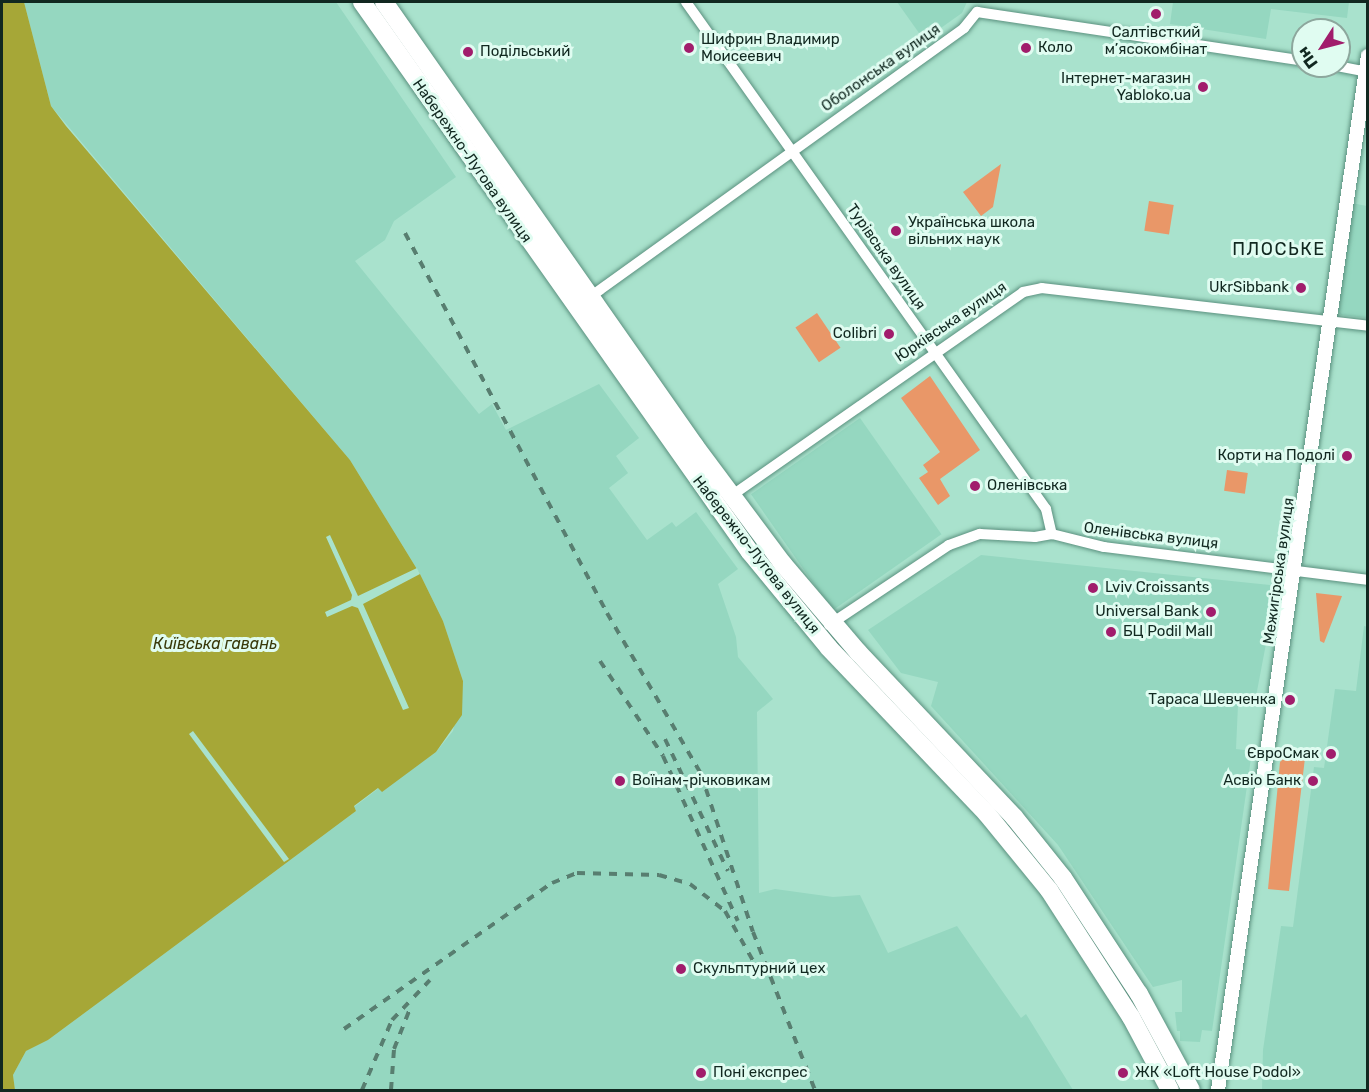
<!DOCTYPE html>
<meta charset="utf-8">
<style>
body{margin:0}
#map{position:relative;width:1369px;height:1092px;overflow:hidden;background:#a9e2cd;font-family:Rubik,sans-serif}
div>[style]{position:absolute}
.built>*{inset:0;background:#95d7c0;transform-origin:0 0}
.green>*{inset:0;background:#e99768;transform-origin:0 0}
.water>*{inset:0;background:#a6a737}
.pier>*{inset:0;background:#a9e2cd}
.roads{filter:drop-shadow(0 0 2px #5b917f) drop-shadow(0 0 2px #5b917f)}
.minor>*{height:10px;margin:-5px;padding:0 5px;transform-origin:5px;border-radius:5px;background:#fff}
.tertiary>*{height:14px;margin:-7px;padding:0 7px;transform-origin:7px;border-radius:7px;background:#fff}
.primary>*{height:18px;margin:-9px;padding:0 9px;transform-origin:9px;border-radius:9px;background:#fff}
.rail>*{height:4px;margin-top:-2px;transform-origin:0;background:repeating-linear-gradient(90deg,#587e70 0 8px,transparent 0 16px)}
.dots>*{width:16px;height:16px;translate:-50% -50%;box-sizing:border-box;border:3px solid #e0fcf1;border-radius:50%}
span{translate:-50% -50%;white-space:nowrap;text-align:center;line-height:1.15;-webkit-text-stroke:6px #e0fcf1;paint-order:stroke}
.poi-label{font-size:15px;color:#112820}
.left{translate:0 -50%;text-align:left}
.right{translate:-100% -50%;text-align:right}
.street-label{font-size:15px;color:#112820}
.water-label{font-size:16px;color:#39390a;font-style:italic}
.quarter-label{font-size:18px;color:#112820;letter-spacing:1.5px}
.frame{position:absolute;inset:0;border:3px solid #112820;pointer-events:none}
.north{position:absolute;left:1291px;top:18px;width:60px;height:60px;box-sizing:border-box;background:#e0fcf1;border:2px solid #8da79d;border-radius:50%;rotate:234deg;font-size:16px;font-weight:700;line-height:24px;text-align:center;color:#112820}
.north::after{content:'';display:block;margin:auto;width:21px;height:27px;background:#a11d6c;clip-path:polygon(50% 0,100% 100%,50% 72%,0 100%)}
</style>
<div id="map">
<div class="built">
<div style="clip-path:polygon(24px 2px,336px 2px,456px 177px,394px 221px,385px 240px,355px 261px,479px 414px,492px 404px,506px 430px,599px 384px,639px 438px,616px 456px,628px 473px,609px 488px,647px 540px,672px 522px,676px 527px,696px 512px,738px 569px,718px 584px,736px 637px,738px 657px,773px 699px,757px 712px,759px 893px,775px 889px,833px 897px,860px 895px,888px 953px,957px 926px,1021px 1018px,1026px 1014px,1073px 1090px,15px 1090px,13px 1075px,26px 1051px,48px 1040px,121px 986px,356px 811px,354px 807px,379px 788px,382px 791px,436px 752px,453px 731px,463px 681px,443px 621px,420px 574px,350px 460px,51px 106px)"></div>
<div style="clip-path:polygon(897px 2px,967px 2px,962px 13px,924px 40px)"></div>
<div style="clip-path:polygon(1173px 2px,1349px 2px,1347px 18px,1271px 9px,1266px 39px,1170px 24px)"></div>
<div style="clip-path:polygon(1351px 203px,1367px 206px,1367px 318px,1341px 315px,1337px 311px)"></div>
<div style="left:860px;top:418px;width:142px;height:133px;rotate:55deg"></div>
<div style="clip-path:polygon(981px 555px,1270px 585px,1276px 591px,1254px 707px,1238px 705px,1236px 749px,1252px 751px,1212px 1031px,1202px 1030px,1200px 1042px,1180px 1041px,1180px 1031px,1177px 1031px,1175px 1012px,1182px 1012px,1182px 980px,1153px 987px,1058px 845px,931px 706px,938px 682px,901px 673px,868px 630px)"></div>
<div style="clip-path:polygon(1364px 626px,1368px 627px,1367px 1090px,1262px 1090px,1263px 1050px,1281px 926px,1293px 927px,1314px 767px,1324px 768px,1335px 689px,1356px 691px)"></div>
</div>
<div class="green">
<div style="clip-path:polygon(1001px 164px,993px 207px,981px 216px,963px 192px)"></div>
<div style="left:1149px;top:201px;width:25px;height:30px;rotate:9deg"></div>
<div style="left:817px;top:313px;width:42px;height:26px;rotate:56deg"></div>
<div style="clip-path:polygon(930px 376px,980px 450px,940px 479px,950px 496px,938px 505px,919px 478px,928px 472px,923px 465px,940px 452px,901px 398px)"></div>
<div style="left:1227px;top:470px;width:21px;height:21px;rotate:8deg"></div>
<div style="clip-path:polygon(1316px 593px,1342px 596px,1324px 643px,1320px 641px)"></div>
<div style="clip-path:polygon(1286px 756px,1305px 758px,1289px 891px,1268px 889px,1280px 762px)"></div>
</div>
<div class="water">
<div style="clip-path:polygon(2px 2px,24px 2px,51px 106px,66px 126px,350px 460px,420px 574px,443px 621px,463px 681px,462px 715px,436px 752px,382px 792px,378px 788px,354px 806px,356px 811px,121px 986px,48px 1040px,26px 1051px,13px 1075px,15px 1090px,2px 1090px)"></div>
</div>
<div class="pier">
<div style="clip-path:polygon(330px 535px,358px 596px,417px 568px,420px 574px,363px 604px,409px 708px,403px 710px,358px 608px,352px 606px,327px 617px,325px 612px,351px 600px,352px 595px,326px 537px)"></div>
<div style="clip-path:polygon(193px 731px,289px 859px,284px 862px,189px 734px)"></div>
</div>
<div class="roads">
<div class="minor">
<div style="left:686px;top:2px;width:622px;rotate:54.62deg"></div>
<div style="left:1046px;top:509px;width:26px;rotate:77deg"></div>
<div style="left:1337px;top:66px;width:32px;rotate:11deg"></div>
<div style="left:590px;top:297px;width:461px;rotate:-35.7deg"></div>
<div style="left:964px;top:28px;width:21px;rotate:-51deg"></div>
<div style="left:977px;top:12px;width:330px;rotate:8.5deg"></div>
<div style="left:731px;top:496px;width:356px;rotate:-34.9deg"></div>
<div style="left:1023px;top:292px;width:19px;rotate:-12deg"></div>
<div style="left:1042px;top:288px;width:328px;rotate:6.6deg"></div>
<div style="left:829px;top:625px;width:144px;rotate:-33.7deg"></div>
<div style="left:949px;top:545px;width:33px;rotate:-20deg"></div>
<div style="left:980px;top:534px;width:55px;rotate:3.1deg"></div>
<div style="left:1035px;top:537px;width:17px;rotate:-10deg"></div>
<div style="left:1052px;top:534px;width:54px;rotate:14deg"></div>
<div style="left:1104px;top:547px;width:266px;rotate:7.1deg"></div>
</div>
<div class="tertiary">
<div style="left:1218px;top:1090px;width:1045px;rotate:-81.75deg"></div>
</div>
<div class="primary">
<div style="left:362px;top:2px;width:673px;rotate:54.8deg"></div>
<div style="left:750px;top:552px;width:124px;rotate:50.5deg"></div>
<div style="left:829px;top:648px;width:229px;rotate:46.4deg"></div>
<div style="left:987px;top:814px;width:98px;rotate:50.8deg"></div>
<div style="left:1049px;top:890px;width:151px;rotate:57.2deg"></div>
<div style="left:1131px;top:1017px;width:83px;rotate:61.9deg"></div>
<div style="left:384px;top:2px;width:542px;rotate:54.99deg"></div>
<div style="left:695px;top:446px;width:147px;rotate:53.3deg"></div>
<div style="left:783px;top:564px;width:116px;rotate:49.6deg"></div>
<div style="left:858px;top:652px;width:227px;rotate:46.6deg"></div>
<div style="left:1014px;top:817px;width:78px;rotate:51.2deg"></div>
<div style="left:1063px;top:878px;width:139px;rotate:56.8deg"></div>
<div style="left:1139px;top:994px;width:109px;rotate:61.6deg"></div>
</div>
</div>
<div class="rail">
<div style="left:405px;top:233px;width:430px;rotate:62deg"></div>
<div style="left:607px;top:613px;width:186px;rotate:59.7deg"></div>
<div style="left:701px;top:774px;width:166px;rotate:71.8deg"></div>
<div style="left:753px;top:932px;width:170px;rotate:68.6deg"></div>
<div style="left:600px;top:661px;width:114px;rotate:56.4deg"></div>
<div style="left:663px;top:756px;width:181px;rotate:65.6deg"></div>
<div style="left:665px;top:739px;width:146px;rotate:64.5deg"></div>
<div style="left:344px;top:1029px;width:254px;rotate:-35.1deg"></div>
<div style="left:552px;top:883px;width:27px;rotate:-22deg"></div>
<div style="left:577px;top:873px;width:82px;rotate:1.4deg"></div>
<div style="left:659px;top:875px;width:32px;rotate:16deg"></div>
<div style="left:690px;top:884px;width:44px;rotate:37.6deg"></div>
<div style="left:725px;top:911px;width:63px;rotate:60.6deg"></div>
<div style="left:362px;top:1090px;width:76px;rotate:-66.8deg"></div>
<div style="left:392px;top:1020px;width:55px;rotate:-46.5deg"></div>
<div style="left:391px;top:1090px;width:41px;rotate:-85.8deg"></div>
<div style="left:394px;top:1049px;width:46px;rotate:-68.4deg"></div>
</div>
<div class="dots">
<div style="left:1156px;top:14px;background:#a11d6c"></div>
<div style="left:689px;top:48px;background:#a11d6c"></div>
<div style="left:1026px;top:48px;background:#a11d6c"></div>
<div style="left:468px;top:52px;background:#a11d6c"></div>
<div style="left:1203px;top:87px;background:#a11d6c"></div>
<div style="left:896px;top:231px;background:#a11d6c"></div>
<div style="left:1301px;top:288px;background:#a11d6c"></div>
<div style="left:889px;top:334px;background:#a11d6c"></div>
<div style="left:1347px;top:456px;background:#a11d6c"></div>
<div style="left:975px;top:486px;background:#a11d6c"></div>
<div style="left:1093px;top:588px;background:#a11d6c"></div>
<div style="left:1211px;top:612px;background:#a11d6c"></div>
<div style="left:1111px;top:632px;background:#a11d6c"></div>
<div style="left:1290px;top:700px;background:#a11d6c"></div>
<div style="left:1331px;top:754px;background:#a11d6c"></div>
<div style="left:620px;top:781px;background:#a11d6c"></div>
<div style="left:1313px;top:781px;background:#a11d6c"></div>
<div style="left:681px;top:969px;background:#a11d6c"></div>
<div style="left:701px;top:1073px;background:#a11d6c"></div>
<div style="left:1123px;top:1073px;background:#a11d6c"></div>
</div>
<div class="poi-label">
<span style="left:1156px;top:41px">Салтівсткий<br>м’ясокомбінат</span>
<span class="left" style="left:701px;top:48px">Шифрин Владимир<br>Моисеевич</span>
<span class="left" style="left:1038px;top:48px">Коло</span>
<span class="left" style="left:480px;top:52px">Подільський</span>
<span class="right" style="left:1191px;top:87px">Інтернет-магазин<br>Yabloko.ua</span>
<span class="left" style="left:908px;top:231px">Українська школа<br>вільних наук</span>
<span class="right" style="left:1289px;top:288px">UkrSibbank</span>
<span class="right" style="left:877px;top:334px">Colibri</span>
<span class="right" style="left:1335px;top:456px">Корти на Подолі</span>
<span class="left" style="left:987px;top:486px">Оленівська</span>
<span class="left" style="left:1105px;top:588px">Lviv Croissants</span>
<span class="right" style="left:1199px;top:612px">Universal Bank</span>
<span class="left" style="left:1123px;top:632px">БЦ Podil Mall</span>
<span class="right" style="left:1276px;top:700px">Тараса Шевченка</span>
<span class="right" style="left:1319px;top:754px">ЄвроСмак</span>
<span class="left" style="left:632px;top:781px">Воїнам-річковикам</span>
<span class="right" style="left:1301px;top:781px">Асвіо Банк</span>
<span class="left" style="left:693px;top:969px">Скульптурний цех</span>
<span class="left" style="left:713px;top:1073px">Поні експрес</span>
<span class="left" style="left:1135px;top:1073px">ЖК «Loft House Podol»</span>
</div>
<div class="street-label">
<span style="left:881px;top:68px;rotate:-35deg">Оболонська вулиця</span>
<span style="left:472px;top:161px;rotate:55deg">Набережно-Лугова вулиця</span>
<span style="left:886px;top:257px;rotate:55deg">Турівська вулиця</span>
<span style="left:951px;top:322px;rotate:-34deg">Юрківська вулиця</span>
<span style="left:1151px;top:536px;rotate:7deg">Оленівська вулиця</span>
<span style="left:756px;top:555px;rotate:52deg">Набережно-Лугова вулиця</span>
<span style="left:1279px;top:571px;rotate:-82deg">Межигірська вулиця</span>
</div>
<div class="water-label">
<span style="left:215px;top:644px">Київська гавань</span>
</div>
<div class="quarter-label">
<span style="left:1279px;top:249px">ПЛОСЬКЕ</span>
</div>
<div class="frame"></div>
<div class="north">Пн</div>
</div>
